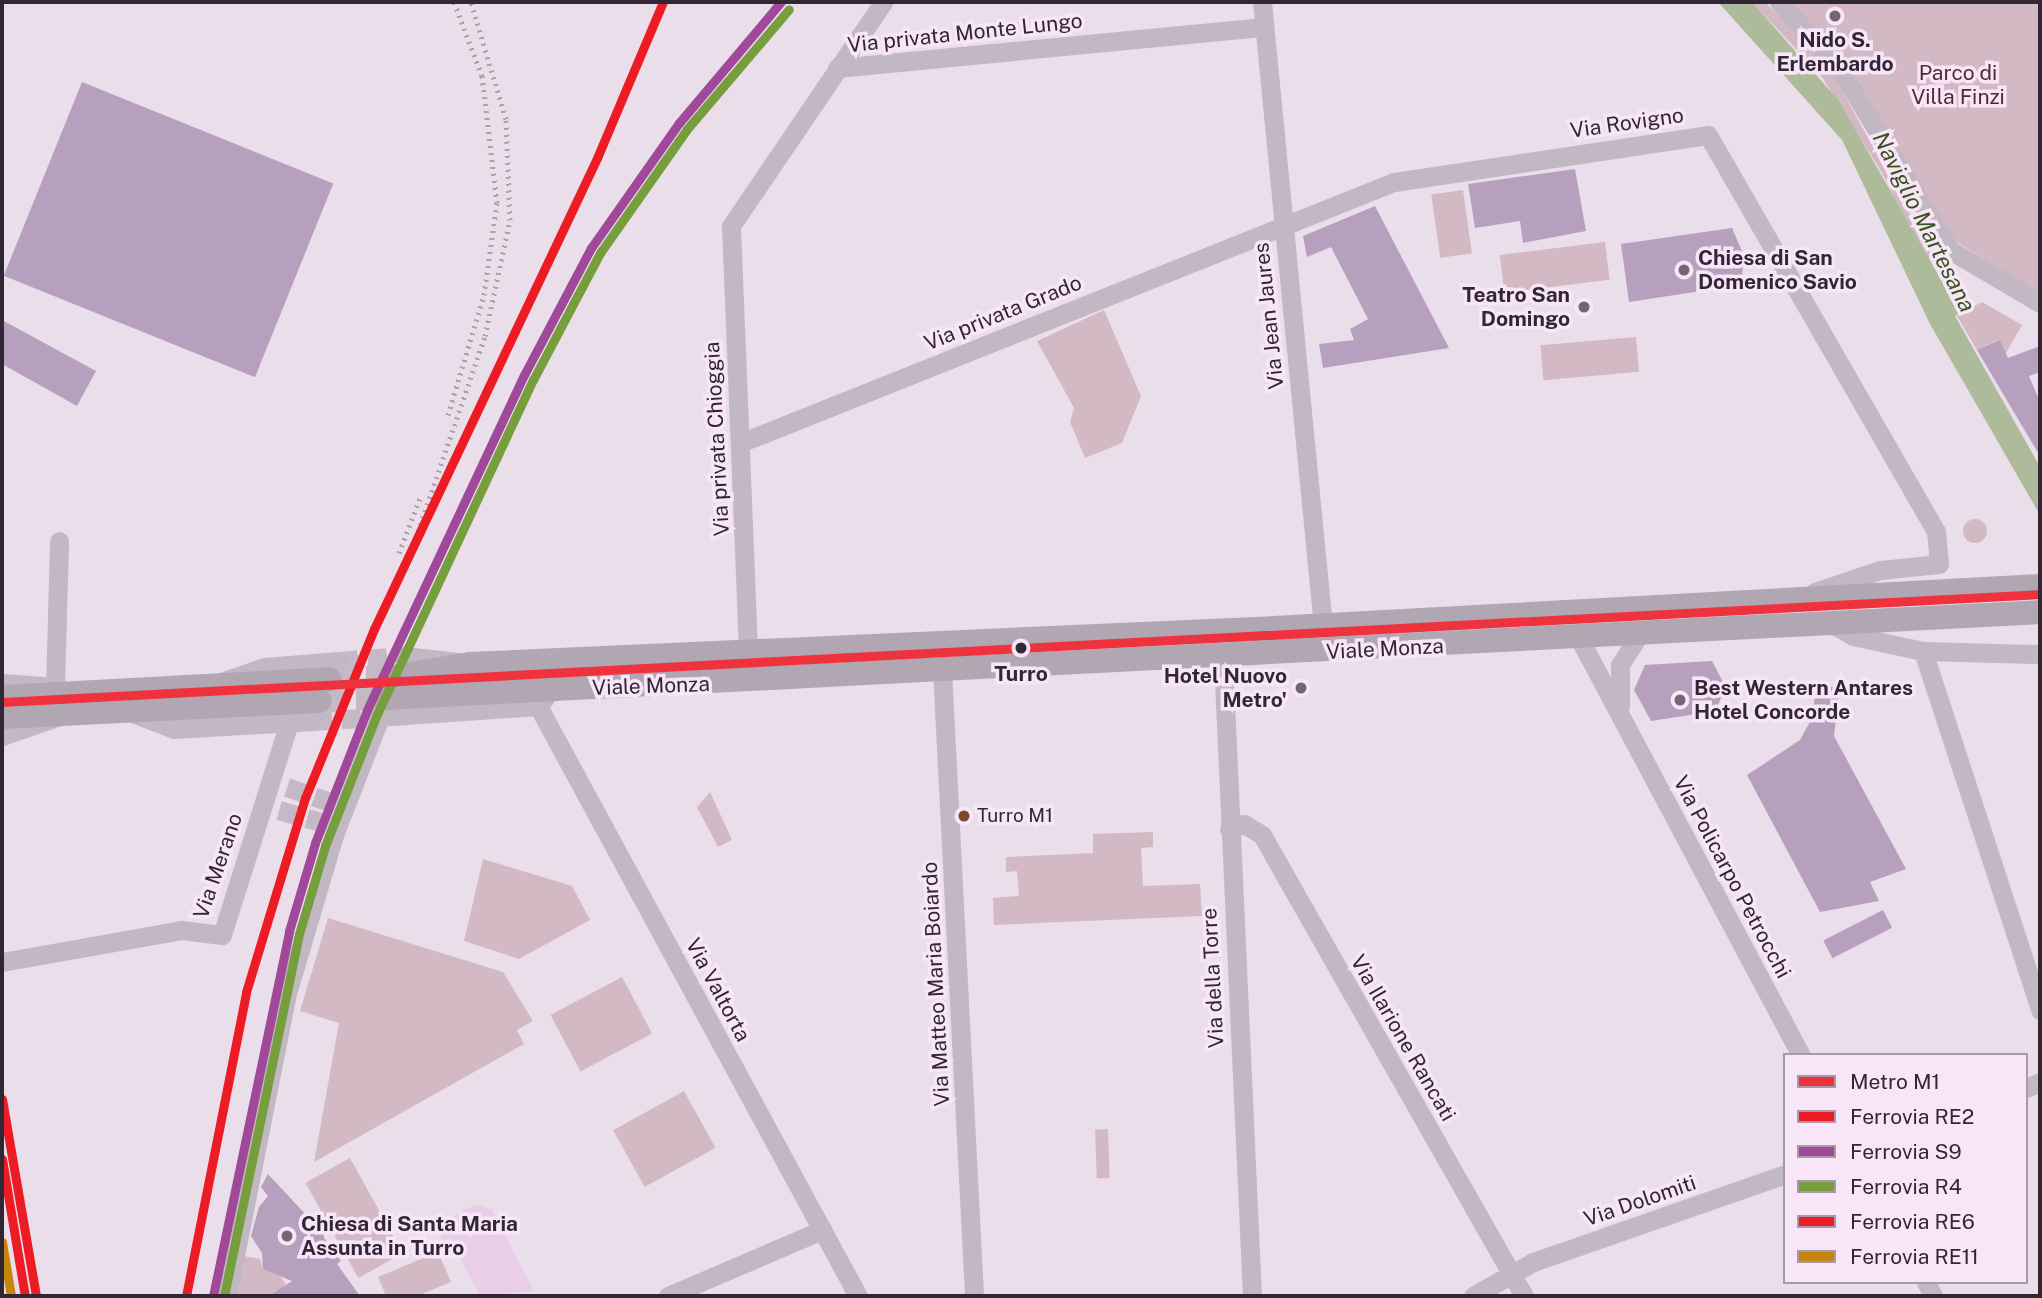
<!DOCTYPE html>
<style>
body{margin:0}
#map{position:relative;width:2042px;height:1298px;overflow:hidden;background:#ebdeeb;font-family:"Public Sans",sans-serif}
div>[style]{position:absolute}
.green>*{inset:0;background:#d2b9c3;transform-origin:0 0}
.round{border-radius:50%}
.plaza>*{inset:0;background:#e9cee9}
.water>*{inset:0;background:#adbb9b}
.building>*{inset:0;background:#b7a0be;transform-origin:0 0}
.minor-tunnel>*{height:19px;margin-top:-9.5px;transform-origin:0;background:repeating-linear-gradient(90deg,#c6b9c6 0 19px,transparent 0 29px)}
.major-tunnel>*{height:24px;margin-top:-12px;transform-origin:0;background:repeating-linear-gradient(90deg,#c6b9c6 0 24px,transparent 0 36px)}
.minor>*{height:19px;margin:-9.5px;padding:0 9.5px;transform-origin:9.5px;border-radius:9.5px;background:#c2b8c3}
.major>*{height:24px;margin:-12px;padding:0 12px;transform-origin:12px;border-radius:12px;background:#b1a7b2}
.rail>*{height:5px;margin-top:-2.5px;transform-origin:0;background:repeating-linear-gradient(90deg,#aba2ab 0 2px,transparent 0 7px)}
.rail-1>*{height:9px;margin:-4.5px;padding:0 4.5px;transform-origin:4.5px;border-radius:4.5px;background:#ed1c24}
.rail-2>*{height:9px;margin:-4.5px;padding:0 4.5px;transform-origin:4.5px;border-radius:4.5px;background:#a0499a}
.rail-3>*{height:9px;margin:-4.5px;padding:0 4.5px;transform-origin:4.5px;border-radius:4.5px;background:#769e3c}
.rail-4>*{height:9px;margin:-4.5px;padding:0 4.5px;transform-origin:4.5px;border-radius:4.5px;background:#ed1c24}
.rail-5>*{height:9px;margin:-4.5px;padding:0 4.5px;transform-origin:4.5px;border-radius:4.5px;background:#c6860d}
.metro-1>*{height:9px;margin:-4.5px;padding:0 4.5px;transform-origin:4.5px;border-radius:4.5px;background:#ee333e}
.dots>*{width:19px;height:19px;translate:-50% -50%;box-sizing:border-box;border:4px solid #f8e5f8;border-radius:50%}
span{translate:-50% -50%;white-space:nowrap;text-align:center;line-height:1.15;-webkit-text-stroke:7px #f8e5f8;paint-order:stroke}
.bus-label{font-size:19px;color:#312634}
.left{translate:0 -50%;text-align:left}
.street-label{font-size:21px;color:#312634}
.poi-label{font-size:21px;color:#312634;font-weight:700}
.right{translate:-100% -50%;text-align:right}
.park-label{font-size:21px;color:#512b32}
.stop-label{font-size:21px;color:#312634;font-weight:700}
.water-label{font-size:23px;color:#38531e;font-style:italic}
.frame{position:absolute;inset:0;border:4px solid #312634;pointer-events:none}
.legend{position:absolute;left:1783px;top:1053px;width:245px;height:231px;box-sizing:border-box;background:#f8e5f8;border:2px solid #a899aa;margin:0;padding:9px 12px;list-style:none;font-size:21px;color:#312634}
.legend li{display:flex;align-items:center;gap:14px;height:35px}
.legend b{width:35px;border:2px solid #a899aa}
</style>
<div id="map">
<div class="green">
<div style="clip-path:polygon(1752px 2px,1765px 2px,1828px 65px,1939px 267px,1920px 251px,1882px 173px,1822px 77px)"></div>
<div style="clip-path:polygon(1791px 2px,2040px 2px,2040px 295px,1952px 239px,1852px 70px)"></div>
<div style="left:1463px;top:190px;width:64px;height:32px;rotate:82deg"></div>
<div style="left:1605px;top:242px;width:38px;height:106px;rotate:83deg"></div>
<div style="clip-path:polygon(1949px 284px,1969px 309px,1982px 302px,2022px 325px,2006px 353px,1999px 340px,1977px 350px,1957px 316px,1962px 312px)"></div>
<div style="clip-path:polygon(1104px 310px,1141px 396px,1122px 443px,1085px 458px,1070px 422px,1074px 408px,1037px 341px)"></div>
<div style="left:1636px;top:337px;width:35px;height:96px;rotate:85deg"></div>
<div class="round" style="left:1963px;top:519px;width:24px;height:24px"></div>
<div style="clip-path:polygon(710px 792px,732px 840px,718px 847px,697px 807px)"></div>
<div style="clip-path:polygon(1153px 832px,1153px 847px,1141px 848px,1143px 886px,1200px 884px,1202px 916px,994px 925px,993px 898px,1019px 896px,1017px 871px,1006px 872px,1006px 857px,1093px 853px,1093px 834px)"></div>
<div style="clip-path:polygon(483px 859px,572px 886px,590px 920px,519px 959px,464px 941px)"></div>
<div style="clip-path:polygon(328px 918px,503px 972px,533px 1021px,517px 1030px,524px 1044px,314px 1162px,339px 1023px,300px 1011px)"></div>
<div style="left:622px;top:977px;width:64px;height:81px;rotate:62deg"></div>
<div style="left:684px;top:1091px;width:65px;height:81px;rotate:61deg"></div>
<div style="left:1108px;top:1129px;width:49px;height:13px;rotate:88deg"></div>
<div style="left:350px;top:1158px;width:109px;height:51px;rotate:61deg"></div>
<div style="clip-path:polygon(438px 1252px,451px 1282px,417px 1296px,386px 1296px,378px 1277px)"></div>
<div style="clip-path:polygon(243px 1256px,260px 1259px,263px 1269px,276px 1271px,286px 1284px,274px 1296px,235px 1296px)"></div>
</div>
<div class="plaza">
<div style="clip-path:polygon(476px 1204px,492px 1210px,534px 1291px,480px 1296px,450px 1238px,443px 1241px,436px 1225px)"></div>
</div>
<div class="water">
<div style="clip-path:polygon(1718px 2px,1752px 2px,1839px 101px,1960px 313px,1955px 316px,2040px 467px,2040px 515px,1930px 324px,1842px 140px)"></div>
</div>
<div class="building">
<div style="left:82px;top:82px;width:271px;height:209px;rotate:22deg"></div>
<div style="clip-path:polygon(1575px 169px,1586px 231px,1523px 243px,1520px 221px,1475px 228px,1468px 184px)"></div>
<div style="clip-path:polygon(1375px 206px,1449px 348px,1323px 368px,1319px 344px,1354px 340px,1350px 329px,1368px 319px,1331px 247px,1307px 257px,1303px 236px)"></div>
<div style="clip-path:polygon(1732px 228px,1744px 256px,1741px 285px,1629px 302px,1621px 244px)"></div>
<div style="clip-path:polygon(2px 320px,96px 371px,77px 406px,2px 364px)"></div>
<div style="clip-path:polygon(2000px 340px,2008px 358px,2040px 346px,2040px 372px,2029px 376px,2040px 402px,2040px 456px,1977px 350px)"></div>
<div style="clip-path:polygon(1712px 661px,1725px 686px,1716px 711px,1651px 721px,1634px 690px,1645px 665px)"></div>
<div style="clip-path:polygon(1816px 687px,1840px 687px,1834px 736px,1906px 869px,1870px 882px,1879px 901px,1820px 912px,1747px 775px,1800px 740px,1812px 718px)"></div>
<div style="left:1883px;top:910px;width:20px;height:67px;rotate:63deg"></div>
<div style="clip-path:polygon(268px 1174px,309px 1218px,323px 1223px,324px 1238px,341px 1261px,337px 1264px,360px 1296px,269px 1296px,292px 1281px,263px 1269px,262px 1253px,251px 1236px,259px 1207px,268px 1196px,261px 1187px)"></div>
</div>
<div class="minor-tunnel">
<div style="left:339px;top:661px;width:64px;rotate:-4.5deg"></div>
<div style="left:313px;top:721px;width:64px;rotate:-3.6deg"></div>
<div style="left:287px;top:787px;width:55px;rotate:19.1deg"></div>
<div style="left:279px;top:810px;width:54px;rotate:16.1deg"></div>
</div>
<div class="major-tunnel">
<div style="left:330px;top:679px;width:63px;rotate:-1.8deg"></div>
<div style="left:320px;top:701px;width:64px;rotate:-2.7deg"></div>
</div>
<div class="minor">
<div style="left:1262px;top:2px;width:627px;rotate:84.42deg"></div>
<div style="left:1779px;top:2px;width:93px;rotate:48.1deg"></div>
<div style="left:1841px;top:71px;width:210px;rotate:58.7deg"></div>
<div style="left:1950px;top:250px;width:104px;rotate:30.5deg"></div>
<div style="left:837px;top:68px;width:429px;rotate:-5.5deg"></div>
<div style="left:740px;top:443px;width:704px;rotate:-21.76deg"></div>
<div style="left:1394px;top:182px;width:317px;rotate:-8.5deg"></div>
<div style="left:1708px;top:135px;width:457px;rotate:60.1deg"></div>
<div style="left:1936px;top:531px;width:33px;rotate:85deg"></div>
<div style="left:1939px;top:564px;width:59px;rotate:174.2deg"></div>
<div style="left:1880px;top:570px;width:69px;rotate:161.3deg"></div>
<div style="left:1828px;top:622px;width:29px;rotate:29deg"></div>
<div style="left:1853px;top:636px;width:72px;rotate:12.1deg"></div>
<div style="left:1923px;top:651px;width:117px;rotate:1.5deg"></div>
<div style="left:1579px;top:638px;width:472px;rotate:62deg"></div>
<div style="left:748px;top:650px;width:424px;rotate:-92.3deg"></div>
<div style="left:731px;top:226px;width:271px;rotate:-55.8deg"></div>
<div style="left:1923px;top:651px;width:378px;rotate:71.9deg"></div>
<div style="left:403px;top:656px;width:56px;rotate:6.1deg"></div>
<div style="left:1223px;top:658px;width:639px;rotate:87.4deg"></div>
<div style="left:942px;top:670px;width:627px;rotate:87.07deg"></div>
<div style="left:224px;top:681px;width:42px;rotate:-19.3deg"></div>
<div style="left:264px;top:667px;width:75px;rotate:-4.6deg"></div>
<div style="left:2px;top:683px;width:41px;rotate:4.2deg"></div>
<div style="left:55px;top:687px;width:146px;rotate:-88.4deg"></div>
<div style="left:538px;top:706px;width:671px;rotate:61.53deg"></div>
<div style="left:1620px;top:706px;width:41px;rotate:-90deg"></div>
<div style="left:1620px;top:665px;width:36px;rotate:-58deg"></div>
<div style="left:127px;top:711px;width:50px;rotate:21deg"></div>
<div style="left:174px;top:729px;width:139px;rotate:-3.3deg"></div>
<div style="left:377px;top:717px;width:161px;rotate:-3.9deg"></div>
<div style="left:538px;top:706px;width:11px;rotate:-49deg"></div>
<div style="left:2px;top:736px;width:58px;rotate:-19.1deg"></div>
<div style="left:1229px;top:829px;width:16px;rotate:-18deg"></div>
<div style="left:1244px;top:824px;width:21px;rotate:31deg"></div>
<div style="left:1262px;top:835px;width:530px;rotate:60.39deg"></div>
<div style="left:2px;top:962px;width:182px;rotate:-10.1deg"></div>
<div style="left:181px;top:930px;width:41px;rotate:7deg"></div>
<div style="left:222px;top:935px;width:222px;rotate:-72.5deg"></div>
<div style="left:2026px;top:1088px;width:15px;rotate:-23deg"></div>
<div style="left:1926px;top:1282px;width:16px;rotate:63deg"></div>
<div style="left:227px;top:1296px;width:305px;rotate:-78.8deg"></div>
<div style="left:286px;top:997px;width:169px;rotate:-73.5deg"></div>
<div style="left:334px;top:835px;width:127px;rotate:-68.7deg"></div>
<div style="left:668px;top:1296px;width:168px;rotate:-23.2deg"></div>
<div style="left:1473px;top:1296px;width:69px;rotate:-29.5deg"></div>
<div style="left:1533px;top:1262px;width:267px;rotate:-19.2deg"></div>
</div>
<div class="major">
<div style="left:393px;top:677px;width:78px;rotate:-9.6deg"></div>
<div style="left:470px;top:664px;width:805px;rotate:-2.56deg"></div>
<div style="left:1274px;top:628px;width:767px;rotate:-3.14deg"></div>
<div style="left:2px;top:697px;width:328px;rotate:-3.1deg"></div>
<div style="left:384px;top:698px;width:1658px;rotate:-2.97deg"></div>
<div style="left:2px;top:717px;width:318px;rotate:-2.9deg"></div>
</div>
<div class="rail">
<div style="left:448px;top:415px;width:125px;rotate:-73.3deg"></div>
<div style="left:484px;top:295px;width:93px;rotate:-82deg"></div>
<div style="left:497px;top:203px;width:128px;rotate:-96.7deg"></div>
<div style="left:482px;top:76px;width:79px;rotate:-110.7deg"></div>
<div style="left:399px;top:553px;width:59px;rotate:-69.1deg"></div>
<div style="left:409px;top:558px;width:235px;rotate:-71.1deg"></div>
<div style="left:485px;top:336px;width:119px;rotate:-77.8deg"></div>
<div style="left:510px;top:220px;width:101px;rotate:-92.3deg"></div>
<div style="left:506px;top:119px;width:122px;rotate:-106.7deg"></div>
</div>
<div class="rail-1">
<div style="left:2px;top:1099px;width:200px;rotate:80.2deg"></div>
<div style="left:186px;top:1296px;width:310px;rotate:-78.8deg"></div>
<div style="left:246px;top:992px;width:203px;rotate:-73.1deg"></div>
<div style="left:305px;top:798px;width:183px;rotate:-67.8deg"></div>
<div style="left:374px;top:629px;width:521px;rotate:-64.66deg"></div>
<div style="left:597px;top:158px;width:169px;rotate:-67.1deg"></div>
</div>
<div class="rail-2">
<div style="left:213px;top:1296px;width:373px;rotate:-78.2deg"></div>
<div style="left:289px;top:931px;width:92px;rotate:-73.5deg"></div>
<div style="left:315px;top:843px;width:143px;rotate:-68.6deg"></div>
<div style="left:367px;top:710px;width:370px;rotate:-64.9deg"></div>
<div style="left:524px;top:375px;width:144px;rotate:-62.2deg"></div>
<div style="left:591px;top:248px;width:153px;rotate:-54.9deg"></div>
<div style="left:679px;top:123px;width:158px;rotate:-49.9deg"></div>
</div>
<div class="rail-3">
<div style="left:224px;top:1296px;width:370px;rotate:-78.3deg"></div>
<div style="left:299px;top:934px;width:92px;rotate:-73.5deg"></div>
<div style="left:325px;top:846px;width:142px;rotate:-68.5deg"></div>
<div style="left:377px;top:714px;width:369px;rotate:-65deg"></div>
<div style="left:533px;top:380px;width:144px;rotate:-62.2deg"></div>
<div style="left:600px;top:253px;width:151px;rotate:-54.9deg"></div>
<div style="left:687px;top:129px;width:157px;rotate:-49.6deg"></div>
</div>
<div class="rail-4">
<div style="left:2px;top:1159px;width:139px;rotate:80.5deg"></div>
</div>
<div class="rail-5">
<div style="left:2px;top:1242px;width:55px;rotate:80.5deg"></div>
</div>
<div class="metro-1">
<div style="left:2px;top:702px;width:2041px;rotate:-3.03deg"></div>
</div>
<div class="dots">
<div style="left:1835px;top:16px;background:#726674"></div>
<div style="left:1684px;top:270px;background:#726674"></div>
<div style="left:1584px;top:307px;background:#726674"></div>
<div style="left:1021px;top:648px;background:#312634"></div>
<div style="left:1301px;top:688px;background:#726674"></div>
<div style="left:1680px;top:700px;background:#726674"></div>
<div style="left:964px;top:816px;background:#7a4b2a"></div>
<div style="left:287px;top:1236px;background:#726674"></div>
</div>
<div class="bus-label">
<span class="left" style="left:977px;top:816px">Turro M1</span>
</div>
<div class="street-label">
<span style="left:965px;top:33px;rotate:-6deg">Via privata Monte Lungo</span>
<span style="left:1627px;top:123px;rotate:-8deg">Via Rovigno</span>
<span style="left:1003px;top:313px;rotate:-22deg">Via privata Grado</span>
<span style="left:1269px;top:316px;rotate:-96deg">Via Jean Jaures</span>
<span style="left:717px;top:439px;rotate:-93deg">Via privata Chioggia</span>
<span style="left:1385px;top:649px;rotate:-3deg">Viale Monza</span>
<span style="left:651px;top:686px;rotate:-2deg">Viale Monza</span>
<span style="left:218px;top:866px;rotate:-71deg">Via Merano</span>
<span style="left:1732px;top:877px;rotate:62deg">Via Policarpo Petrocchi</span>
<span style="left:1213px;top:978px;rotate:-93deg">Via della Torre</span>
<span style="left:936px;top:984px;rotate:-93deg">Via Matteo Maria Boiardo</span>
<span style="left:718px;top:990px;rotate:62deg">Via Valtorta</span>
<span style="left:1403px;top:1038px;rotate:60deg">Via Ilarione Rancati</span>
<span style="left:1640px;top:1201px;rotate:-19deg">Via Dolomiti</span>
</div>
<div class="poi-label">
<span style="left:1835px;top:52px">Nido S.<br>Erlembardo</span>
<span class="left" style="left:1698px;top:270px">Chiesa di San<br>Domenico Savio</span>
<span class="right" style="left:1570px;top:307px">Teatro San<br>Domingo</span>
<span class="right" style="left:1287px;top:688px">Hotel Nuovo<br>Metro'</span>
<span class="left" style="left:1694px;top:700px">Best Western Antares<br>Hotel Concorde</span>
<span class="left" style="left:301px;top:1236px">Chiesa di Santa Maria<br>Assunta in Turro</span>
</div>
<div class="park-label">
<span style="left:1958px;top:85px">Parco di<br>Villa Finzi</span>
</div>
<div class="stop-label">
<span style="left:1021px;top:674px">Turro</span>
</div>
<div class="water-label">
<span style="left:1924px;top:222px;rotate:63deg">Naviglio Martesana</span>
</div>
<div class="frame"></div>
<ul class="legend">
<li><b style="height:9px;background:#ee333e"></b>Metro M1</li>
<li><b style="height:9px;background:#ed1c24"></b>Ferrovia RE2</li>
<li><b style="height:9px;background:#a0499a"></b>Ferrovia S9</li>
<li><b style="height:9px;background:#769e3c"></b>Ferrovia R4</li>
<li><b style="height:9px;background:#ed1c24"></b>Ferrovia RE6</li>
<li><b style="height:9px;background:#c6860d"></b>Ferrovia RE11</li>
</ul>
</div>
